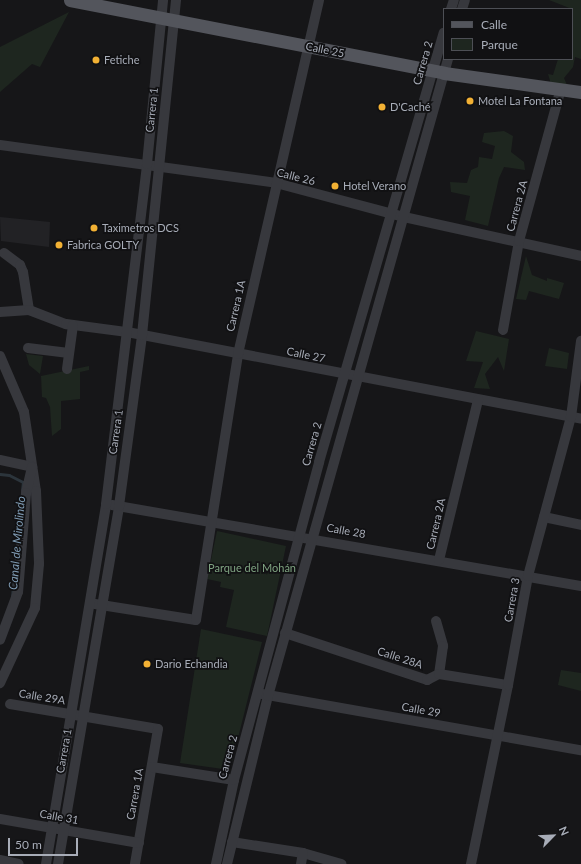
<!DOCTYPE html>
<meta charset="utf-8">
<style>
body{margin:0}
#map{position:relative;width:581px;height:864px;overflow:hidden;background:#161618;font-family:Lato,sans-serif}
div>[style]{position:absolute}
.built>*{inset:0;background:#222225}
.green>*{inset:0;background:#1e261f}
.stream>*{height:3px;margin:-1.5px;padding:0 1.5px;transform-origin:1.5px;border-radius:1.5px;background:#2c353c}
.minor>*{height:10px;margin:-5px;padding:0 5px;transform-origin:5px;border-radius:5px;background:#37383d}
.major>*{height:13px;margin:-6.5px;padding:0 6.5px;transform-origin:6.5px;border-radius:6.5px;background:#53555c}
.dots>*{width:11px;height:11px;translate:-50% -50%;box-sizing:border-box;border:2px solid #111113;border-radius:50%}
span{translate:-50% -50%;white-space:nowrap;text-align:center;line-height:1.15;-webkit-text-stroke:3.5px #111113;paint-order:stroke}
.street-label{font-size:11px;color:#a8adb8}
.poi-label{font-size:11px;color:#a8adb8}
.left{translate:0 -50%;text-align:left}
.park-label{font-size:11px;color:#7fa381}
.water-label{font-size:12px;color:#7f9bb3;font-style:italic}
.legend{position:absolute;left:443px;top:8px;width:130px;height:52px;box-sizing:border-box;background:#111113;border:1px solid #4d4f55;margin:0;padding:5px 7px;list-style:none;font-size:12px;color:#a8adb8}
.legend li{display:flex;align-items:center;gap:8px;height:20px}
.legend b{width:20px;border:1px solid #4d4f55}
.north{position:absolute;left:533px;top:816px;width:40px;height:40px;-webkit-text-stroke:3px #111113;paint-order:stroke;rotate:66deg;font-size:11px;font-weight:700;line-height:16px;text-align:center;color:#a8adb8}
.north::after{content:'';display:block;margin:auto;width:14px;height:18px;background:#a8adb8;clip-path:polygon(50% 0,100% 100%,50% 72%,0 100%)}
.scale{position:absolute;left:8px;top:838px;width:70px;height:18px;box-sizing:border-box;border:2px solid #a8adb8;border-top:0;padding-left:5px;font-size:12px;line-height:14px;white-space:nowrap;color:#a8adb8;-webkit-text-stroke:3px #111113;paint-order:stroke}
</style>
<div id="map">
<div class="built">
<div style="clip-path:polygon(0 217px,50px 222px,49px 247px,1px 241px)"></div>
</div>
<div class="green">
<div style="clip-path:polygon(549px 0,581px 0,581px 59px,575px 57px,573px 67px,564px 78px,567px 85px,551px 84px,548px 74px,553px 75px,558px 59px,572px 59px,572px 9px)"></div>
<div style="clip-path:polygon(69px 12px,40px 67px,32px 64px,0 92px,0 47px)"></div>
<div style="clip-path:polygon(504px 131px,513px 136px,511px 152px,524px 162px,525px 170px,504px 167px,499px 178px,488px 226px,465px 220px,470px 196px,451px 192px,450px 182px,467px 183px,471px 170px,478px 167px,479px 157px,492px 159px,495px 146px,482px 142px,484px 133px)"></div>
<div style="clip-path:polygon(526px 256px,532px 275px,547px 281px,547px 278px,564px 283px,559px 299px,529px 291px,526px 300px,516px 299px)"></div>
<div style="clip-path:polygon(476px 331px,509px 339px,504px 371px,498px 357px,485px 374px,490px 389px,474px 388px,483px 362px,466px 361px)"></div>
<div style="clip-path:polygon(549px 348px,569px 353px,567px 369px,545px 366px)"></div>
<div style="clip-path:polygon(26px 354px,43px 356px,40px 374px,29px 365px)"></div>
<div style="clip-path:polygon(89px 366px,89px 370px,80px 372px,80px 399px,61px 401px,61px 429px,52px 436px,50px 407px,46px 398px,42px 397px,41px 376px)"></div>
<div style="clip-path:polygon(217px 531px,286px 546px,267px 636px,226px 627px,234px 590px,220px 587px,221px 582px,207px 579px)"></div>
<div style="clip-path:polygon(201px 629px,262px 642px,230px 770px,180px 763px)"></div>
<div style="clip-path:polygon(561px 670px,581px 673px,581px 691px,558px 685px)"></div>
</div>
<div class="stream">
<div style="left:0;top:474px;width:9px;rotate:6deg"></div>
<div style="left:9px;top:475px;width:16px;rotate:27deg"></div>
<div style="left:23px;top:482px;width:8px;rotate:97deg"></div>
<div style="left:12px;top:597px;width:62px;rotate:-84.5deg"></div>
</div>
<div class="minor">
<div style="left:451px;top:9px;width:9px;rotate:-72deg"></div>
<div style="left:462px;top:9px;width:9px;rotate:-72deg"></div>
<div style="left:0;top:145px;width:279px;rotate:7.8deg"></div>
<div style="left:276px;top:183px;width:132px;rotate:14.9deg"></div>
<div style="left:404px;top:217px;width:181px;rotate:12.4deg"></div>
<div style="left:4px;top:253px;width:20px;rotate:37deg"></div>
<div style="left:20px;top:265px;width:8px;rotate:67deg"></div>
<div style="left:23px;top:272px;width:38px;rotate:81deg"></div>
<div style="left:0;top:312px;width:29px;rotate:-4deg"></div>
<div style="left:29px;top:310px;width:40px;rotate:21deg"></div>
<div style="left:66px;top:324px;width:62px;rotate:7.5deg"></div>
<div style="left:127px;top:332px;width:462px;rotate:10.8deg"></div>
<div style="left:503px;top:330px;width:90px;rotate:-79.8deg"></div>
<div style="left:519px;top:241px;width:158px;rotate:-74.6deg"></div>
<div style="left:28px;top:348px;width:41px;rotate:7deg"></div>
<div style="left:0;top:356px;width:61px;rotate:66.8deg"></div>
<div style="left:24px;top:412px;width:80px;rotate:81.4deg"></div>
<div style="left:36px;top:491px;width:73px;rotate:87.6deg"></div>
<div style="left:39px;top:564px;width:44px;rotate:95.2deg"></div>
<div style="left:35px;top:608px;width:83px;rotate:115deg"></div>
<div style="left:67px;top:369px;width:44px;rotate:-82.2deg"></div>
<div style="left:0;top:460px;width:33px;rotate:12deg"></div>
<div style="left:32px;top:467px;width:27px;rotate:103deg"></div>
<div style="left:26px;top:493px;width:99px;rotate:94.6deg"></div>
<div style="left:18px;top:592px;width:51px;rotate:110.6deg"></div>
<div style="left:112px;top:505px;width:476px;rotate:9.8deg"></div>
<div style="left:544px;top:517px;width:38px;rotate:12deg"></div>
<div style="left:439px;top:560px;width:165px;rotate:-76.3deg"></div>
<div style="left:95px;top:604px;width:102px;rotate:9deg"></div>
<div style="left:196px;top:620px;width:269px;rotate:-81deg"></div>
<div style="left:238px;top:354px;width:363px;rotate:-77.1deg"></div>
<div style="left:436px;top:621px;width:26px;rotate:74deg"></div>
<div style="left:443px;top:646px;width:28px;rotate:98deg"></div>
<div style="left:285px;top:633px;width:150px;rotate:18.3deg"></div>
<div style="left:427px;top:680px;width:13px;rotate:-27deg"></div>
<div style="left:439px;top:674px;width:70px;rotate:9.1deg"></div>
<div style="left:262px;top:694px;width:324px;rotate:10deg"></div>
<div style="left:10px;top:704px;width:150px;rotate:9.6deg"></div>
<div style="left:158px;top:729px;width:137px;rotate:99.7deg"></div>
<div style="left:152px;top:767px;width:83px;rotate:9deg"></div>
<div style="left:0;top:819px;width:141px;rotate:9.8deg"></div>
<div style="left:232px;top:842px;width:72px;rotate:8.8deg"></div>
<div style="left:303px;top:853px;width:40px;rotate:16deg"></div>
<div style="left:0;top:860px;width:19px;rotate:12deg"></div>
<div style="left:46px;top:864px;width:365px;rotate:-80.5deg"></div>
<div style="left:106px;top:504px;width:342px;rotate:-83.1deg"></div>
<div style="left:147px;top:164px;width:165px;rotate:-84.4deg"></div>
<div style="left:58px;top:864px;width:363px;rotate:-80.3deg"></div>
<div style="left:119px;top:506px;width:173px;rotate:-82.3deg"></div>
<div style="left:142px;top:335px;width:337px;rotate:-84.2deg"></div>
<div style="left:216px;top:864px;width:86px;rotate:-77.9deg"></div>
<div style="left:234px;top:780px;width:329px;rotate:-75deg"></div>
<div style="left:319px;top:462px;width:447px;rotate:-73.8deg"></div>
<div style="left:227px;top:864px;width:173px;rotate:-76.3deg"></div>
<div style="left:268px;top:696px;width:662px;rotate:-74.22deg"></div>
<div style="left:301px;top:864px;width:11px;rotate:-80deg"></div>
<div style="left:471px;top:864px;width:183px;rotate:-78.3deg"></div>
<div style="left:508px;top:685px;width:111px;rotate:-79.6deg"></div>
<div style="left:528px;top:576px;width:165px;rotate:-74.9deg"></div>
<div style="left:571px;top:417px;width:77px;rotate:-82.5deg"></div>
</div>
<div class="major">
<div style="left:70px;top:0;width:381px;rotate:11deg"></div>
<div style="left:444px;top:73px;width:138px;rotate:7.9deg"></div>
</div>
<div class="dots">
<div style="left:96px;top:60px;background:#f2b134"></div>
<div style="left:470px;top:101px;background:#f2b134"></div>
<div style="left:382px;top:107px;background:#f2b134"></div>
<div style="left:335px;top:186px;background:#f2b134"></div>
<div style="left:94px;top:228px;background:#f2b134"></div>
<div style="left:59px;top:245px;background:#f2b134"></div>
<div style="left:147px;top:664px;background:#f2b134"></div>
</div>
<div class="street-label">
<span style="left:325px;top:50px;rotate:11deg">Calle 25</span>
<span style="left:423px;top:63px;rotate:-74deg">Carrera 2</span>
<span style="left:152px;top:110px;rotate:-84deg">Carrera 1</span>
<span style="left:296px;top:177px;rotate:14deg">Calle 26</span>
<span style="left:517px;top:206px;rotate:-75deg">Carrera 2A</span>
<span style="left:236px;top:306px;rotate:-77deg">Carrera 1A</span>
<span style="left:306px;top:355px;rotate:11deg">Calle 27</span>
<span style="left:116px;top:432px;rotate:-82deg">Carrera 1</span>
<span style="left:312px;top:444px;rotate:-74deg">Carrera 2</span>
<span style="left:436px;top:524px;rotate:-77deg">Carrera 2A</span>
<span style="left:346px;top:531px;rotate:10deg">Calle 28</span>
<span style="left:512px;top:600px;rotate:-80deg">Carrera 3</span>
<span style="left:400px;top:658px;rotate:18deg">Calle 28A</span>
<span style="left:42px;top:697px;rotate:9deg">Calle 29A</span>
<span style="left:421px;top:710px;rotate:10deg">Calle 29</span>
<span style="left:64px;top:751px;rotate:-80deg">Carrera 1</span>
<span style="left:228px;top:757px;rotate:-75deg">Carrera 2</span>
<span style="left:135px;top:794px;rotate:-80deg">Carrera 1A</span>
<span style="left:59px;top:817px;rotate:10deg">Calle 31</span>
</div>
<div class="poi-label">
<span class="left" style="left:104px;top:60px">Fetiche</span>
<span class="left" style="left:478px;top:101px">Motel La Fontana</span>
<span class="left" style="left:390px;top:107px">D'Caché</span>
<span class="left" style="left:343px;top:186px">Hotel Verano</span>
<span class="left" style="left:102px;top:228px">Taximetros DCS</span>
<span class="left" style="left:67px;top:245px">Fabrica GOLTY</span>
<span class="left" style="left:155px;top:664px">Dario Echandia</span>
</div>
<div class="park-label">
<span style="left:252px;top:568px">Parque del Mohán</span>
</div>
<div class="water-label">
<span style="left:17px;top:543px;rotate:-85deg">Canal de Mirolindo</span>
</div>
<ul class="legend">
<li><b style="height:5px;background:#53555c"></b>Calle</li>
<li><b style="height:11px;background:#1e261f"></b>Parque</li>
</ul>
<div class="north">N</div>
<div class="scale">50 m</div>
</div>
